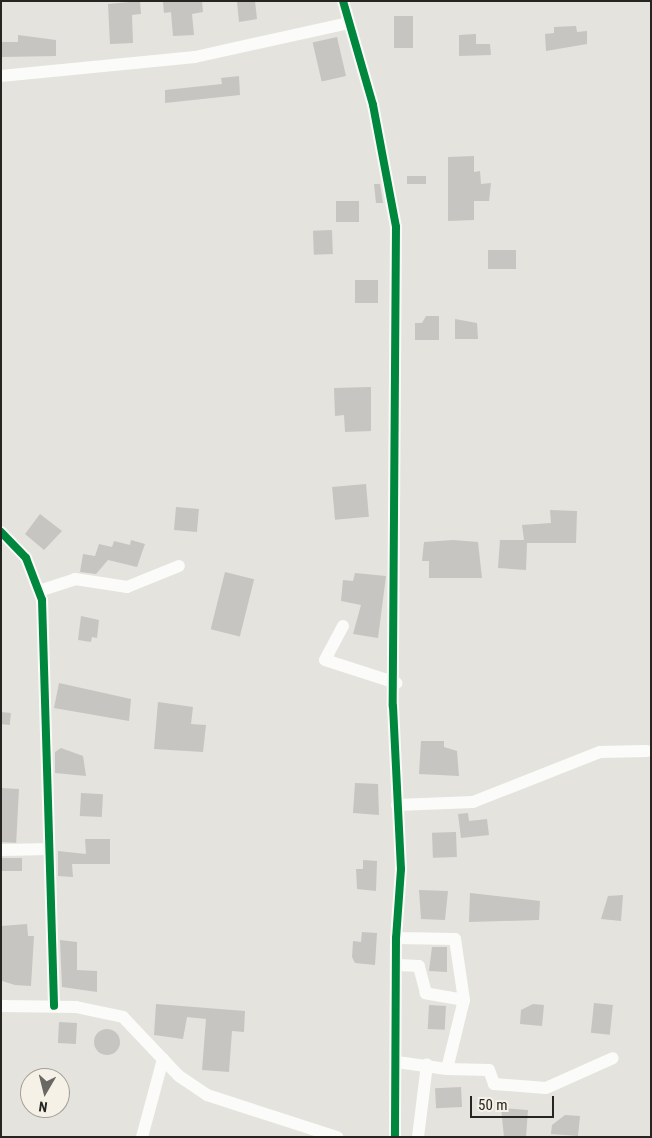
<!DOCTYPE html>
<style>
body{margin:0}
#map{position:relative;width:652px;height:1138px;overflow:hidden;background:#e4e3de;font-family:"Roboto Condensed",sans-serif}
div>[style]{position:absolute}
.building>*{inset:0;background:#c6c5c1;transform-origin:0 0}
.round{border-radius:50%}
.minor>*{height:12px;margin:-6px;padding:0 6px;transform-origin:6px;border-radius:6px;background:#fbfbfa}
.cycleway>*{height:8px;margin:-4px;padding:0 4px;transform-origin:4px;border-radius:4px;background:#00873e}
span{translate:-50% -50%;white-space:nowrap;text-align:center;line-height:1.15;-webkit-text-stroke:4.5px #f5f1e7;paint-order:stroke}
.frame{position:absolute;inset:0;border:2px solid #272522;pointer-events:none}
.north{position:absolute;left:20px;top:1068px;width:50px;height:50px;box-sizing:border-box;background:#f5f1e7;border:1px solid #a39f98;border-radius:50%;rotate:188deg;font-size:14px;font-weight:700;line-height:20px;text-align:center;color:#272522}
.north::after{content:'';display:block;margin:auto;width:18px;height:22px;background:#696864;clip-path:polygon(50% 0,100% 100%,50% 72%,0 100%)}
.scale{position:absolute;left:470px;top:1096px;width:84px;height:22px;box-sizing:border-box;border:2px solid #272522;border-top:0;padding-left:6px;font-size:15px;line-height:18px;white-space:nowrap;color:#272522;-webkit-text-stroke:4px #f5f1e7;paint-order:stroke}
</style>
<div id="map">
<div class="building">
<div style="clip-path:polygon(140px 1px,141px 14px,132px 15px,133px 43px,110px 44px,108px 4px)"></div>
<div style="clip-path:polygon(202px 1px,203px 12px,192px 14px,194px 35px,173px 36px,171px 12px,164px 13px,163px 2px)"></div>
<div style="clip-path:polygon(245px 1px,255px 1px,257px 19px,239px 22px,237px 2px)"></div>
<div style="left:394px;top:16px;width:19px;height:32px"></div>
<div style="clip-path:polygon(576px 26px,577px 32px,587px 31px,587px 44px,546px 51px,545px 34px,554px 33px,554px 27px)"></div>
<div style="clip-path:polygon(476px 34px,476px 44px,490px 44px,491px 55px,459px 56px,459px 35px)"></div>
<div style="clip-path:polygon(18px 35px,56px 40px,56px 56px,1px 57px,1px 42px,18px 42px)"></div>
<div style="left:337px;top:37px;width:40px;height:25px;rotate:77deg"></div>
<div style="clip-path:polygon(239px 76px,240px 95px,165px 103px,165px 90px,222px 84px,221px 78px)"></div>
<div style="clip-path:polygon(474px 156px,474px 172px,480px 171px,481px 184px,491px 183px,489px 201px,474px 201px,474px 220px,448px 221px,448px 157px)"></div>
<div style="left:407px;top:176px;width:19px;height:8px"></div>
<div style="clip-path:polygon(374px 184px,380px 184px,383px 203px,376px 203px)"></div>
<div style="left:336px;top:201px;width:23px;height:21px"></div>
<div style="left:332px;top:230px;width:24px;height:19px;rotate:88deg"></div>
<div style="left:488px;top:250px;width:28px;height:19px"></div>
<div style="left:355px;top:280px;width:23px;height:23px"></div>
<div style="clip-path:polygon(426px 316px,439px 316px,439px 340px,415px 340px,415px 323px,422px 323px)"></div>
<div style="clip-path:polygon(455px 319px,477px 323px,478px 339px,455px 339px)"></div>
<div style="clip-path:polygon(371px 387px,371px 431px,345px 432px,344px 415px,335px 416px,334px 388px)"></div>
<div style="left:366px;top:484px;width:33px;height:34px;rotate:85deg"></div>
<div style="left:176px;top:507px;width:23px;height:23px;rotate:5deg"></div>
<div style="clip-path:polygon(550px 510px,577px 511px,576px 543px,527px 543px,526px 570px,498px 568px,500px 540px,524px 540px,522px 525px,551px 523px)"></div>
<div style="clip-path:polygon(40px 514px,62px 531px,44px 550px,25px 534px)"></div>
<div style="clip-path:polygon(131px 540px,145px 544px,137px 567px,108px 560px,96px 574px,80px 572px,83px 554px,95px 556px,99px 544px,112px 547px,114px 541px,130px 545px)"></div>
<div style="clip-path:polygon(453px 540px,478px 542px,482px 578px,429px 578px,429px 561px,422px 561px,424px 542px)"></div>
<div style="left:225px;top:572px;width:30px;height:59px;rotate:14deg"></div>
<div style="clip-path:polygon(355px 573px,386px 576px,378px 638px,353px 634px,361px 605px,341px 601px,343px 580px,353px 581px)"></div>
<div style="clip-path:polygon(81px 616px,99px 620px,97px 638px,92px 637px,91px 642px,78px 640px)"></div>
<div style="clip-path:polygon(59px 683px,131px 699px,129px 721px,54px 708px)"></div>
<div style="clip-path:polygon(158px 702px,193px 707px,191px 724px,206px 725px,203px 752px,154px 749px)"></div>
<div style="left:1px;top:712px;width:10px;height:12px;rotate:6deg"></div>
<div style="clip-path:polygon(421px 741px,444px 741px,444px 747px,457px 751px,459px 776px,419px 774px)"></div>
<div style="clip-path:polygon(61px 748px,83px 756px,86px 776px,55px 773px,55px 752px)"></div>
<div style="clip-path:polygon(355px 783px,378px 784px,379px 815px,353px 813px)"></div>
<div style="left:1px;top:788px;width:18px;height:54px;rotate:3deg"></div>
<div style="left:81px;top:793px;width:22px;height:23px;rotate:3deg"></div>
<div style="clip-path:polygon(468px 813px,469px 821px,487px 819px,489px 835px,461px 838px,458px 814px)"></div>
<div style="left:456px;top:832px;width:25px;height:24px;rotate:88deg"></div>
<div style="clip-path:polygon(85px 839px,110px 839px,110px 864px,72px 864px,73px 877px,58px 876px,58px 851px,86px 854px)"></div>
<div style="left:1px;top:858px;width:21px;height:13px"></div>
<div style="clip-path:polygon(363px 860px,377px 861px,376px 891px,357px 889px,356px 869px,363px 869px)"></div>
<div style="clip-path:polygon(419px 890px,448px 891px,445px 920px,421px 919px)"></div>
<div style="clip-path:polygon(470px 893px,540px 901px,539px 920px,469px 922px)"></div>
<div style="clip-path:polygon(623px 895px,621px 921px,601px 919px,608px 896px)"></div>
<div style="clip-path:polygon(27px 924px,28px 936px,34px 936px,31px 986px,15px 985px,2px 981px,1px 926px)"></div>
<div style="clip-path:polygon(362px 932px,377px 933px,375px 965px,355px 963px,352px 957px,353px 941px,361px 942px)"></div>
<div style="clip-path:polygon(60px 940px,77px 942px,77px 970px,97px 971px,97px 992px,62px 987px)"></div>
<div style="clip-path:polygon(432px 947px,447px 947px,447px 972px,429px 971px)"></div>
<div style="left:594px;top:1003px;width:19px;height:30px;rotate:6deg"></div>
<div style="clip-path:polygon(156px 1004px,245px 1011px,244px 1032px,232px 1031px,229px 1072px,202px 1070px,206px 1019px,187px 1017px,183px 1039px,154px 1035px)"></div>
<div style="clip-path:polygon(533px 1004px,544px 1005px,542px 1026px,520px 1024px,521px 1010px)"></div>
<div style="left:429px;top:1005px;width:17px;height:24px;rotate:3deg"></div>
<div style="left:59px;top:1022px;width:18px;height:21px;rotate:3deg"></div>
<div class="round" style="left:94px;top:1029px;width:26px;height:26px"></div>
<div style="left:461px;top:1087px;width:20px;height:26px;rotate:87deg"></div>
<div style="clip-path:polygon(501px 1108px,528px 1110px,526px 1137px,504px 1137px)"></div>
<div style="clip-path:polygon(565px 1115px,580px 1116px,578px 1136px,551px 1134px,552px 1125px)"></div>
</div>
<div class="minor">
<div style="left:343px;top:1px;width:108px;rotate:73.9deg"></div>
<div style="left:373px;top:105px;width:124px;rotate:79.3deg"></div>
<div style="left:396px;top:227px;width:479px;rotate:90.4deg"></div>
<div style="left:393px;top:706px;width:163px;rotate:87.2deg"></div>
<div style="left:401px;top:869px;width:69px;rotate:94.1deg"></div>
<div style="left:396px;top:938px;width:199px;rotate:90.3deg"></div>
<div style="left:1px;top:76px;width:195px;rotate:-5.6deg"></div>
<div style="left:195px;top:57px;width:157px;rotate:-12.5deg"></div>
<div style="left:1px;top:532px;width:36px;rotate:46deg"></div>
<div style="left:26px;top:558px;width:45px;rotate:69.1deg"></div>
<div style="left:42px;top:600px;width:406px;rotate:88.3deg"></div>
<div style="left:39px;top:591px;width:38px;rotate:-18deg"></div>
<div style="left:75px;top:579px;width:53px;rotate:8.7deg"></div>
<div style="left:127px;top:587px;width:56px;rotate:-22deg"></div>
<div style="left:343px;top:626px;width:38px;rotate:118deg"></div>
<div style="left:325px;top:660px;width:75px;rotate:17.9deg"></div>
<div style="left:397px;top:805px;width:76px;rotate:-2.3deg"></div>
<div style="left:473px;top:802px;width:136px;rotate:-21.5deg"></div>
<div style="left:600px;top:752px;width:47px;rotate:-1.2deg"></div>
<div style="left:1px;top:850px;width:48px;rotate:-1.2deg"></div>
<div style="left:396px;top:938px;width:59px;rotate:1deg"></div>
<div style="left:455px;top:939px;width:62px;rotate:81.6deg"></div>
<div style="left:464px;top:1000px;width:39px;rotate:-170deg"></div>
<div style="left:426px;top:993px;width:28px;rotate:-105deg"></div>
<div style="left:419px;top:966px;width:21px;rotate:-177deg"></div>
<div style="left:1px;top:1006px;width:75px;rotate:0.8deg"></div>
<div style="left:76px;top:1007px;width:48px;rotate:12deg"></div>
<div style="left:123px;top:1017px;width:81px;rotate:46.5deg"></div>
<div style="left:179px;top:1076px;width:34px;rotate:34deg"></div>
<div style="left:207px;top:1095px;width:137px;rotate:17.9deg"></div>
<div style="left:397px;top:1062px;width:50px;rotate:8deg"></div>
<div style="left:447px;top:1069px;width:71px;rotate:-76.2deg"></div>
<div style="left:447px;top:1069px;width:42px;rotate:1.4deg"></div>
<div style="left:489px;top:1070px;width:15px;rotate:70deg"></div>
<div style="left:494px;top:1084px;width:52px;rotate:4.4deg"></div>
<div style="left:546px;top:1088px;width:73px;rotate:-24.1deg"></div>
<div style="left:142px;top:1137px;width:81px;rotate:-74.9deg"></div>
<div style="left:418px;top:1137px;width:73px;rotate:-82.9deg"></div>
</div>
<div class="cycleway">
<div style="left:343px;top:1px;width:108px;rotate:73.9deg"></div>
<div style="left:373px;top:105px;width:124px;rotate:79.3deg"></div>
<div style="left:396px;top:227px;width:479px;rotate:90.4deg"></div>
<div style="left:393px;top:706px;width:163px;rotate:87.2deg"></div>
<div style="left:401px;top:869px;width:69px;rotate:94.1deg"></div>
<div style="left:396px;top:938px;width:199px;rotate:90.3deg"></div>
<div style="left:1px;top:532px;width:36px;rotate:46deg"></div>
<div style="left:26px;top:558px;width:45px;rotate:69.1deg"></div>
<div style="left:42px;top:600px;width:406px;rotate:88.3deg"></div>
</div>
<div class="frame"></div>
<div class="north">N</div>
<div class="scale">50 m</div>
</div>
